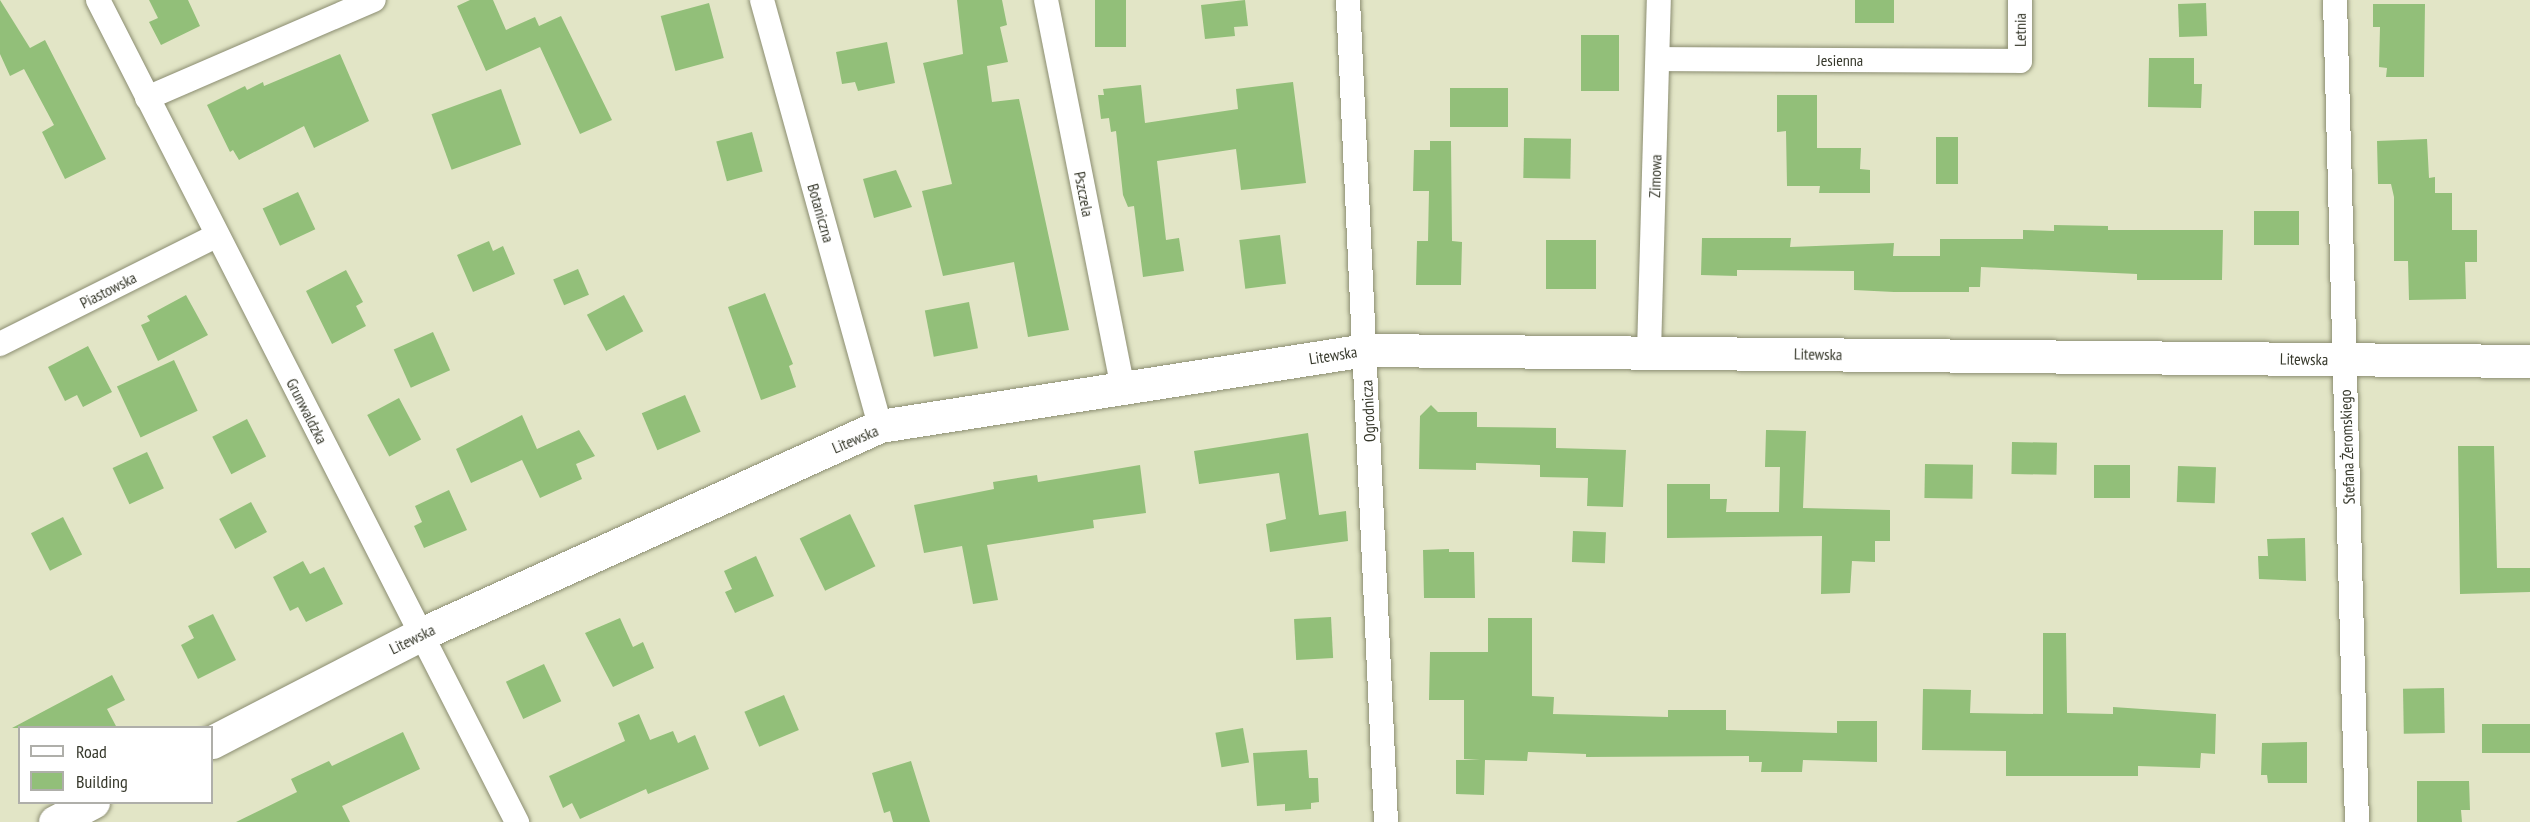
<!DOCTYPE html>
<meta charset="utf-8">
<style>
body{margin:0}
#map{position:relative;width:2530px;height:822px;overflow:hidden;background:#e2e5c6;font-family:"PT Sans Narrow",sans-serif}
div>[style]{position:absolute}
.building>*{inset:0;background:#92bf79;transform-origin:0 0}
.roads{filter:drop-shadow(0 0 2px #8b8d71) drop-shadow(0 0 2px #8b8d71)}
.minor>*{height:24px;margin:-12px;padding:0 12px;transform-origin:12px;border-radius:12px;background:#fff}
.secondary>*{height:33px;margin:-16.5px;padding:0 16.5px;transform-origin:16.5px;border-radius:16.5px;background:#fff}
span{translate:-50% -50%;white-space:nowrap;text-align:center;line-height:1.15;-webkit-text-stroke:4.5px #fff;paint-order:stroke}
.street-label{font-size:16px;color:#36382b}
.legend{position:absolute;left:18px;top:726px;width:195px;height:78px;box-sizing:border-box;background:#fff;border:2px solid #afafaa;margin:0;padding:8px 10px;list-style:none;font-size:18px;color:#36382b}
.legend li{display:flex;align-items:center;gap:12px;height:30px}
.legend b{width:30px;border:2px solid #afafaa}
</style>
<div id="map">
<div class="building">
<div style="clip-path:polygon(0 0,30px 48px,45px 40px,106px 159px,65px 179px,42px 132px,54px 125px,24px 69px,10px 76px,0 54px)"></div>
<div style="clip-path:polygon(149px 0,188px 0,200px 26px,161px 45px,149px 22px,158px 18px)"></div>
<div style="clip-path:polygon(470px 0,493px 0,506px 30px,535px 17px,539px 26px,561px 16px,612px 120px,580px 134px,540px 47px,486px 71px,457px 6px)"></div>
<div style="clip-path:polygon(957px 0,1002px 0,1007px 25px,1000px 27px,1008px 62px,987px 66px,992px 102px,1019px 99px,1069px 330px,1028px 337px,1014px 262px,943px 276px,922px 191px,952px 184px,923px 63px,963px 54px)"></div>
<div style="left:1095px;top:0;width:31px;height:47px"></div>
<div style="clip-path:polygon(1245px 0,1248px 26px,1234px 27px,1235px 36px,1205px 39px,1201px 5px)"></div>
<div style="left:1855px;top:0;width:39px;height:23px"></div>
<div style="left:709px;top:3px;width:57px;height:50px;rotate:75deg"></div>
<div style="left:2206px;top:3px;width:33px;height:28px;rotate:88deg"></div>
<div style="clip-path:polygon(2373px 4px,2425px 4px,2424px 77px,2386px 77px,2387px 68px,2379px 67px,2380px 27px,2373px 27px)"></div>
<div style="left:1581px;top:35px;width:38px;height:56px"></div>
<div style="clip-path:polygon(887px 42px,895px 83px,858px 91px,855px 82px,842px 84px,836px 52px)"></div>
<div style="clip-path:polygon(340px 54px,369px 121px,314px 148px,304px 126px,239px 160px,233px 150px,230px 152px,207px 105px,245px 86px,247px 90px,263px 82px,264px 86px)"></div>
<div style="clip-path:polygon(2149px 58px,2194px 58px,2194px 84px,2202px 84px,2201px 108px,2148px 107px)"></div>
<div style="clip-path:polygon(1293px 82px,1306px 183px,1241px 190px,1236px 149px,1157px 161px,1166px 240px,1179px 238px,1184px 271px,1143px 277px,1134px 206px,1128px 207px,1123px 195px,1116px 131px,1111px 132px,1109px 118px,1101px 119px,1098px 95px,1104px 95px,1103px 89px,1141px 85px,1145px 123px,1238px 109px,1236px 89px)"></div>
<div style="left:1450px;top:88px;width:58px;height:39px"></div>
<div style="left:501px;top:89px;width:59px;height:74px;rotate:70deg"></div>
<div style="clip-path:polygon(1777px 95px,1817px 95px,1817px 148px,1861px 148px,1860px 169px,1870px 170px,1870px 193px,1819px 193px,1820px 186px,1787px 186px,1786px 131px,1777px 132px)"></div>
<div style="left:752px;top:132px;width:41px;height:37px;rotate:75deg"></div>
<div style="left:1936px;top:137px;width:22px;height:47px"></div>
<div style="left:1524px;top:138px;width:47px;height:40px;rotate:1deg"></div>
<div style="clip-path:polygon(2427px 139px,2429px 178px,2435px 177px,2435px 193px,2452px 193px,2452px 230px,2477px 230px,2477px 262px,2465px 262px,2466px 299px,2409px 300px,2408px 261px,2394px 261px,2394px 197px,2391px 184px,2378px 184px,2377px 141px)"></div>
<div style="clip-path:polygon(1430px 141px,1451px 141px,1452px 241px,1462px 242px,1461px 285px,1416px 285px,1417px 241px,1428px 241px,1429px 191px,1413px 191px,1414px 150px,1430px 150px)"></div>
<div style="clip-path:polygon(896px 170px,912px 207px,874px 218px,863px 179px)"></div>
<div style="left:298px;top:192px;width:41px;height:39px;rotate:65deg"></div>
<div style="left:2254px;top:211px;width:45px;height:34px"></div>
<div style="clip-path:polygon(2054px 225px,2108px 226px,2108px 230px,2223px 230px,2222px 280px,2137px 280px,2137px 274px,1981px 267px,1980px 287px,1969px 287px,1969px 292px,1894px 292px,1854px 290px,1854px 271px,1737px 270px,1737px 276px,1701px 275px,1702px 238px,1791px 238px,1790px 247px,1894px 243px,1893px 256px,1940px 256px,1940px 239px,2023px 239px,2023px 230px,2054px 231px)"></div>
<div style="left:1280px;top:235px;width:49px;height:41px;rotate:83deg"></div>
<div style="left:1546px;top:240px;width:50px;height:49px"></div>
<div style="clip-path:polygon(489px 241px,493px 251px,503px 246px,515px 274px,473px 292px,457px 255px)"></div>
<div style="left:578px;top:269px;width:28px;height:27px;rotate:67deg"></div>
<div style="clip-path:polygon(346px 270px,363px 302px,356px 306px,366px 326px,332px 344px,306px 291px)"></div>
<div style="clip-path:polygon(765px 293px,793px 364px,789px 366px,796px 387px,761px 400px,728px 307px)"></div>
<div style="clip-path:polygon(186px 295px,208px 335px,158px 361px,141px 325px,150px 321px,147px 316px)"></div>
<div style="left:624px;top:295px;width:41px;height:42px;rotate:62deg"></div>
<div style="left:969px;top:302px;width:47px;height:45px;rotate:79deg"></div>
<div style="left:433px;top:332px;width:42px;height:43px;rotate:66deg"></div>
<div style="clip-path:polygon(88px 346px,112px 392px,83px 407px,77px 395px,65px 401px,48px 367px)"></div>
<div style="left:174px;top:360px;width:56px;height:63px;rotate:65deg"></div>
<div style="left:685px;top:395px;width:40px;height:47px;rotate:67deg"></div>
<div style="left:399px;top:398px;width:47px;height:36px;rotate:62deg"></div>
<div style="clip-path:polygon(1431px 405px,1438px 412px,1477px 412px,1477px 427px,1556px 428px,1556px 448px,1626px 450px,1623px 507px,1587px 506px,1588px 478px,1540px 477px,1540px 465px,1476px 463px,1476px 470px,1419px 469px,1420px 416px)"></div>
<div style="clip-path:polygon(522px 415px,537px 449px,579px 430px,595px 456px,576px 464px,582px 479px,540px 498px,522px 460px,471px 483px,456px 449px)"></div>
<div style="left:247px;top:419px;width:42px;height:39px;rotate:63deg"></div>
<div style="clip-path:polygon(1766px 430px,1806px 431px,1803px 508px,1890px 510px,1890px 541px,1875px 541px,1875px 562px,1852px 561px,1850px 593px,1821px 594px,1822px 536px,1667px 538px,1667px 484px,1710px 484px,1710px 499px,1727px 499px,1726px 512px,1779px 512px,1780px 467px,1765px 467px)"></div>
<div style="clip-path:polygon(1308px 433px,1319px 515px,1346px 511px,1348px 541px,1270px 552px,1266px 524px,1286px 519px,1279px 473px,1199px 484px,1194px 451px)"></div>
<div style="left:2012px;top:442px;width:45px;height:32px;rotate:1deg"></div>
<div style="clip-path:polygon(2458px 446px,2494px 446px,2497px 568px,2530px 568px,2530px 592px,2460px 594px)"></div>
<div style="left:147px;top:452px;width:40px;height:38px;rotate:65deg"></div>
<div style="left:1925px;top:464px;width:48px;height:34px;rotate:1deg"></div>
<div style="clip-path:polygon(1140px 465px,1146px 513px,1093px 520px,1094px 528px,987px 545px,998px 600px,973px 604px,962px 546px,924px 553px,914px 505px,994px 489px,993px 482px,1037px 475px,1038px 482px)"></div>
<div style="left:2094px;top:465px;width:36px;height:33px"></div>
<div style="left:2178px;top:466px;width:38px;height:36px;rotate:2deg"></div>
<div style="clip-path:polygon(449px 490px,467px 530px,424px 548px,414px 526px,422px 522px,415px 506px)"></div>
<div style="left:251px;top:502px;width:34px;height:36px;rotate:62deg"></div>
<div style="left:850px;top:514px;width:58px;height:56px;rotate:64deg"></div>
<div style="left:63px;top:517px;width:42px;height:36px;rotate:63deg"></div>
<div style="left:1573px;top:531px;width:33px;height:31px;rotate:2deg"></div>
<div style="clip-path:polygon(2305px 538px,2306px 581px,2259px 579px,2258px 556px,2268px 556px,2267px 539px)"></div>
<div style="clip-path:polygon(1449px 549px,1449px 552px,1474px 552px,1475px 598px,1424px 598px,1423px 550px)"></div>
<div style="clip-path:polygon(756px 556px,774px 596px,735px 613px,725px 592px,732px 589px,724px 571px)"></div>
<div style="clip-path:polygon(303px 561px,310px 574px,324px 567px,343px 604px,306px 622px,298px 607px,290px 611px,273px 577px)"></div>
<div style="clip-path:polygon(213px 614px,236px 660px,198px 679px,181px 645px,194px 638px,188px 626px)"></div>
<div style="left:1331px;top:617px;width:41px;height:37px;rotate:87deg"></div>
<div style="clip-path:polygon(620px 618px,633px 647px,643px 642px,654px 668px,613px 687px,585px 633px)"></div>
<div style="clip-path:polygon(1488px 618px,1532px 618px,1532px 696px,1554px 697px,1553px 714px,1668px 717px,1668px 710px,1726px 710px,1726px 730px,1837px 733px,1837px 721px,1877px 721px,1877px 762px,1803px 760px,1802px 772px,1761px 772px,1762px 762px,1749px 762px,1749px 756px,1586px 757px,1586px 754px,1528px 752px,1527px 761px,1485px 760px,1484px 795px,1456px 794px,1456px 760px,1480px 760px,1464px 759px,1464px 700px,1429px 700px,1430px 652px,1488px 652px)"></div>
<div style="clip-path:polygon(2043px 633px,2066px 633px,2067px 713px,2113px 714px,2113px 707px,2216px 714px,2215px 754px,2201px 753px,2200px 768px,2138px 766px,2138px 776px,2006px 776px,2006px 751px,1922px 750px,1923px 689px,1971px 690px,1970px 713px,2043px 714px)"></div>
<div style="left:544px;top:664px;width:41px;height:42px;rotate:65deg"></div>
<div style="clip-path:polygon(112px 675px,125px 700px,107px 709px,117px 728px,12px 728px)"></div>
<div style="left:2444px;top:688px;width:45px;height:41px;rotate:89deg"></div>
<div style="left:784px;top:695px;width:38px;height:43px;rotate:67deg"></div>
<div style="clip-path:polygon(639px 714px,650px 740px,673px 731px,678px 743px,695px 735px,709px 769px,648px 794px,646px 789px,580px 819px,572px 803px,563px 808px,549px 776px,625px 741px,618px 723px)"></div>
<div style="left:2530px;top:724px;width:29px;height:48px;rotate:90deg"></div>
<div style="left:1243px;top:728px;width:35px;height:28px;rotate:80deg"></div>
<div style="clip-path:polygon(403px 732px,420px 769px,342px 806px,350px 822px,236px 822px,297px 792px,291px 779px,329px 761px,332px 766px)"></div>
<div style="clip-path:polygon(2307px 742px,2307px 783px,2268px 783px,2267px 775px,2261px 775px,2262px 743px)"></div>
<div style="clip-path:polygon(1307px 750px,1309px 778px,1318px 778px,1319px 802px,1311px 803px,1311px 809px,1285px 811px,1285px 804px,1257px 806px,1253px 753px)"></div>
<div style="clip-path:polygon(911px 761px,930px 822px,893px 822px,890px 811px,884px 813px,872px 773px)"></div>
<div style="clip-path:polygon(2417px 781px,2469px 781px,2470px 810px,2461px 810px,2462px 822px,2417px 822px)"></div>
</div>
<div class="roads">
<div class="minor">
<div style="left:98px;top:0;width:923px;rotate:62.99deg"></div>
<div style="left:762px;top:0;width:442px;rotate:74.5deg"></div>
<div style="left:1046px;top:0;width:396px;rotate:78.8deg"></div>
<div style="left:1348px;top:0;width:823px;rotate:87.35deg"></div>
<div style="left:2335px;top:0;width:822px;rotate:88.47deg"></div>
<div style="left:1659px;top:59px;width:361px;rotate:0.3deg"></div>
<div style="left:2020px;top:61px;width:61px;rotate:-90deg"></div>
<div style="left:147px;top:98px;width:247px;rotate:-23.4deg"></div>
<div style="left:0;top:344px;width:241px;rotate:-26.6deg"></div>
<div style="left:1649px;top:352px;width:352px;rotate:-88.4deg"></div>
</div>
<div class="secondary">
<div style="left:212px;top:742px;width:235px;rotate:-27.3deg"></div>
<div style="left:421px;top:634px;width:504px;rotate:-24.38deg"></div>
<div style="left:880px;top:426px;width:491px;rotate:-8.9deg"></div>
<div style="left:1365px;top:350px;width:1165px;rotate:0.54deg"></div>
<div style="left:55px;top:822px;width:43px;rotate:-27.8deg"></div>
</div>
</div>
<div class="street-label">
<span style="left:2020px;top:30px;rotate:-90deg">Letnia</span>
<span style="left:1840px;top:60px">Jesienna</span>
<span style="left:1655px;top:176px;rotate:-88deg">Zimowa</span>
<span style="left:1084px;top:194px;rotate:79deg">Pszczela</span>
<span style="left:821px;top:213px;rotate:74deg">Botaniczna</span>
<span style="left:108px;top:290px;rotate:-27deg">Piastowska</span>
<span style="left:1818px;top:354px;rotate:1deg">Litewska</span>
<span style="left:1333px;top:355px;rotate:-9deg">Litewska</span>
<span style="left:2304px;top:359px;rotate:1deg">Litewska</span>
<span style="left:307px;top:411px;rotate:63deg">Grunwaldzka</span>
<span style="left:1368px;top:411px;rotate:-93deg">Ogrodnicza</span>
<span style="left:855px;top:439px;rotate:-23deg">Litewska</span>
<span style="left:2347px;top:447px;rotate:-92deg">Stefana Żeromskiego</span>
<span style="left:412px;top:639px;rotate:-26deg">Litewska</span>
</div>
<ul class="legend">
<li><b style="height:8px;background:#fff"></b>Road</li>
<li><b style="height:16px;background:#92bf79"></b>Building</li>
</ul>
</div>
